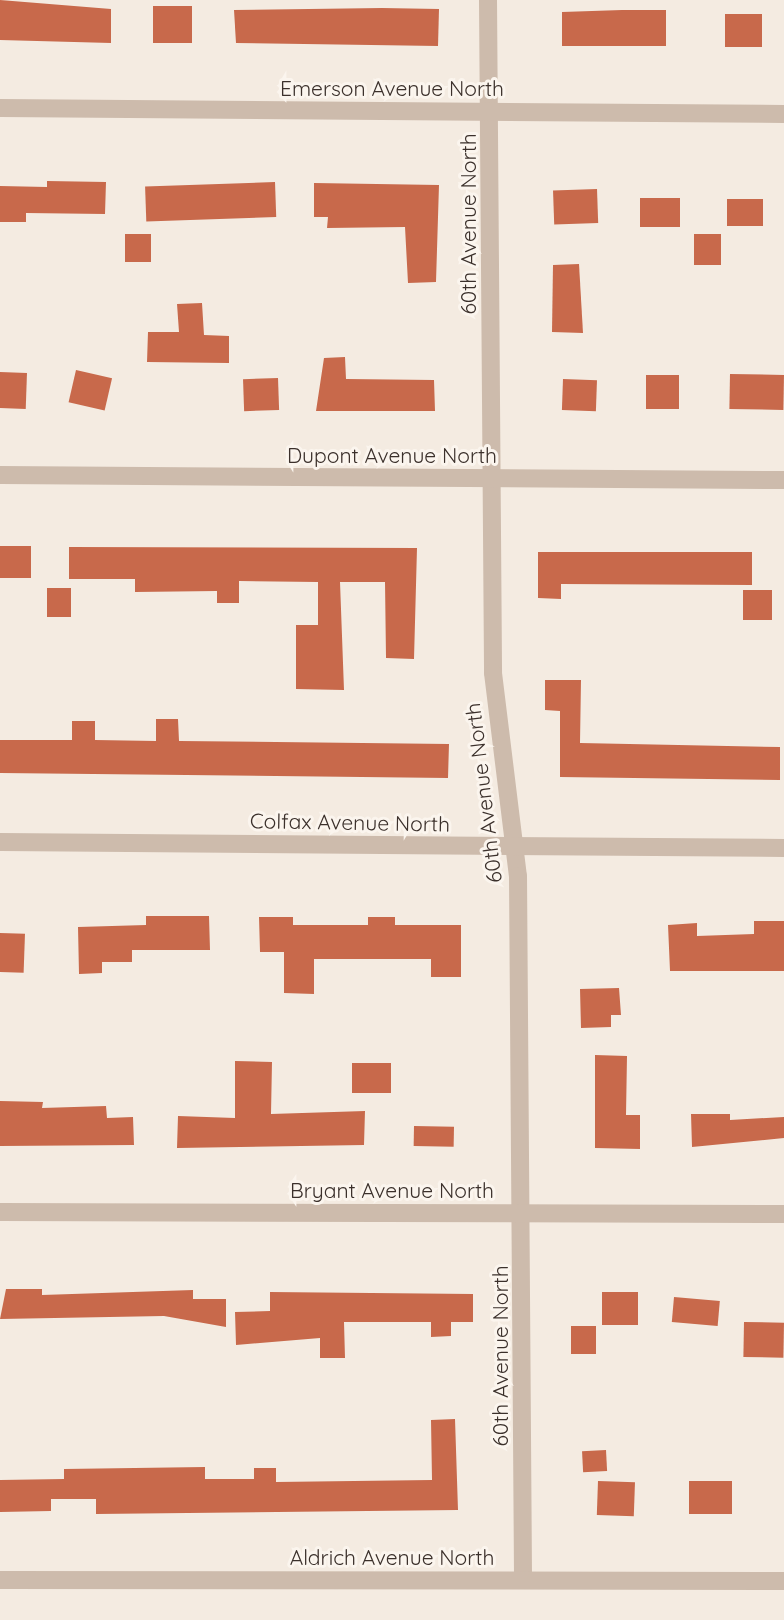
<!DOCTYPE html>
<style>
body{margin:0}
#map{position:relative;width:784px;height:1620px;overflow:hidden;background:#f4ebe1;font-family:Quicksand,sans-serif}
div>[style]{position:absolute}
.building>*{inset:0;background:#c8694b;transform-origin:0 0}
.minor>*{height:18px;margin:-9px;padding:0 9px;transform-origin:9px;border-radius:9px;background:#cdbbac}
.tertiary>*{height:18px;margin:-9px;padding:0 9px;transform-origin:9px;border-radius:9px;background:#cdbbac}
span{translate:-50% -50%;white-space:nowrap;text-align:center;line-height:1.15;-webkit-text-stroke:6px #fbf5ee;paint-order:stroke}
.street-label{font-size:21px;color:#3b302b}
</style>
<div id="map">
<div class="building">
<div style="clip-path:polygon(0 0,111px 9px,111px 43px,0 40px)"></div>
<div style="left:153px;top:6px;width:39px;height:37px"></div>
<div style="clip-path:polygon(382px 8px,439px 9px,438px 46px,236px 43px,234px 10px)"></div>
<div style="clip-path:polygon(622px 10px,666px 10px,666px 46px,562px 46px,562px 12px)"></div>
<div style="left:725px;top:14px;width:37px;height:33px"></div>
<div style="clip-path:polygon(47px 181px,106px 182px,105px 214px,26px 213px,26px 222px,0 222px,0 186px,47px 187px)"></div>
<div style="left:275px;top:182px;width:35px;height:130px;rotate:88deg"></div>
<div style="clip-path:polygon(314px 183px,439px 185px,436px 282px,408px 283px,405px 227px,327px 228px,328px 217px,314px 217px)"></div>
<div style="left:597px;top:189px;width:34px;height:44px;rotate:88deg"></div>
<div style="left:640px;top:198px;width:40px;height:29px"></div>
<div style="left:727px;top:199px;width:36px;height:27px"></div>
<div style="left:125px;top:234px;width:26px;height:28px"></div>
<div style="left:694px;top:234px;width:27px;height:31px"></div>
<div style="clip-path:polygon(579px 264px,583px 333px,552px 332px,553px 265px)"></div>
<div style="clip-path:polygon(202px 303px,204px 335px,229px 336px,229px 363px,147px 362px,148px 332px,179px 332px,177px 304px)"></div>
<div style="clip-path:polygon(345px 357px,346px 379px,434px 380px,435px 411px,316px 411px,324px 358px)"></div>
<div style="left:76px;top:370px;width:37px;height:33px;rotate:13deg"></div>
<div style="left:0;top:372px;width:27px;height:36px;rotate:2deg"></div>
<div style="left:730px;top:374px;width:54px;height:35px;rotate:1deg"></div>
<div style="left:646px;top:375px;width:33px;height:34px"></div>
<div style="left:278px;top:378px;width:32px;height:35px;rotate:88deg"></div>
<div style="left:563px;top:379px;width:34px;height:31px;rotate:2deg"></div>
<div style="left:0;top:546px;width:31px;height:32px"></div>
<div style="clip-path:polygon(69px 547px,417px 548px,414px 659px,386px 658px,385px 582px,340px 582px,344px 690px,296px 689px,296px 625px,318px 625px,318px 582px,239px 581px,239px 603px,217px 603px,217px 591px,135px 592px,135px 579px,69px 579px)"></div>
<div style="clip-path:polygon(538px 552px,752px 552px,752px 585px,561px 584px,561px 599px,538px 598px)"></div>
<div style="left:47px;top:588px;width:24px;height:29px"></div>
<div style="left:743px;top:590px;width:29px;height:30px"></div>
<div style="clip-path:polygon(545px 680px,581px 680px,580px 743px,780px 747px,780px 780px,560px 777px,560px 711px,545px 710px)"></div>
<div style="clip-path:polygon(156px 719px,178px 719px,179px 741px,449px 744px,448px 778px,0 773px,0 740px,72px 740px,72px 721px,95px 721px,95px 740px,156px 741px)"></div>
<div style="clip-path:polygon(146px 916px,209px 916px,210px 950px,132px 950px,132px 962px,102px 962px,102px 973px,79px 974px,78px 927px,146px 925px)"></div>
<div style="clip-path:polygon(259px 917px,293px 917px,293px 925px,368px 925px,368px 917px,395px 917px,395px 925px,461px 925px,461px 977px,431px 977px,431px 959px,314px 959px,314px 994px,284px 993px,284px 952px,260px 952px)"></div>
<div style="clip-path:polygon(754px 921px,784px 921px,784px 971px,670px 971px,668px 925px,697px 923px,697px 936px,754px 934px)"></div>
<div style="left:0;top:933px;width:25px;height:39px;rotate:2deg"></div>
<div style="clip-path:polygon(619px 988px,621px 1015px,611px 1015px,611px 1027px,581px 1028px,580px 989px)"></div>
<div style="clip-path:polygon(595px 1055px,627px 1056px,626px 1115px,640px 1115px,640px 1149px,595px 1148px)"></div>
<div style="clip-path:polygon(235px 1061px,272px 1062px,271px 1114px,365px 1111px,364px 1145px,177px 1148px,178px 1116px,235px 1118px)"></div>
<div style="left:391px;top:1063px;width:30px;height:39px;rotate:90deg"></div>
<div style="clip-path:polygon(0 1101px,43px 1102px,42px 1108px,106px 1106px,107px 1118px,133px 1117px,134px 1145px,0 1146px)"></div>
<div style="clip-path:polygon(691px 1114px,730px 1114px,730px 1120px,784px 1117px,784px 1138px,692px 1147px)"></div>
<div style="left:414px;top:1126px;width:40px;height:20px;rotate:1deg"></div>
<div style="clip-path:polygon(6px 1289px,42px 1289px,42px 1295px,193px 1290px,193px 1299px,226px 1299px,226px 1327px,164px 1316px,0 1319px)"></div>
<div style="clip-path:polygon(270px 1292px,473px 1294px,473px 1322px,451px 1322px,451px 1336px,431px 1337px,431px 1322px,344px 1322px,345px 1358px,320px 1358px,320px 1338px,236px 1345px,235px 1312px,270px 1311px)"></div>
<div style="left:602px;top:1292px;width:36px;height:33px"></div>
<div style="left:674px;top:1297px;width:46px;height:25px;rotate:5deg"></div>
<div style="left:744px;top:1322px;width:40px;height:35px;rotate:1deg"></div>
<div style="left:571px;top:1326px;width:25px;height:28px"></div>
<div style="clip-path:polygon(455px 1419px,458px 1510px,96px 1514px,96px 1499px,51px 1499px,51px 1511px,0 1512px,0 1480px,64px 1479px,64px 1469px,205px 1467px,205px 1479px,254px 1479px,254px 1468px,276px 1468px,276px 1482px,432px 1480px,431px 1420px)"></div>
<div style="left:606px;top:1450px;width:21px;height:24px;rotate:87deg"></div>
<div style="left:598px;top:1481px;width:37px;height:34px;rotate:2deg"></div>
<div style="left:689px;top:1481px;width:43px;height:33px"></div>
</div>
<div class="minor">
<div style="left:488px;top:0;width:673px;rotate:89.57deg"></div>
<div style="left:493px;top:673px;width:205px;rotate:83deg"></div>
<div style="left:518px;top:876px;width:704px;rotate:89.59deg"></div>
<div style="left:0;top:108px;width:784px;rotate:0.44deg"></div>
<div style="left:0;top:842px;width:784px;rotate:0.44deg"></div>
<div style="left:0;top:1212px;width:784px;rotate:0.15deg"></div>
<div style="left:0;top:1580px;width:784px;rotate:0.07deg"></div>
</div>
<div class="tertiary">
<div style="left:0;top:475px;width:784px;rotate:0.37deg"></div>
</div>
<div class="street-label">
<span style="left:392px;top:88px">Emerson Avenue North</span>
<span style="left:468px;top:224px;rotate:-90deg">60th Avenue North</span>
<span style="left:392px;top:455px">Dupont Avenue North</span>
<span style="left:483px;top:793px;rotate:-97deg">60th Avenue North</span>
<span style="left:350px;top:822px;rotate:1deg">Colfax Avenue North</span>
<span style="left:392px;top:1190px">Bryant Avenue North</span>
<span style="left:500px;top:1356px;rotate:-90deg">60th Avenue North</span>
<span style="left:392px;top:1557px">Aldrich Avenue North</span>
</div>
</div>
